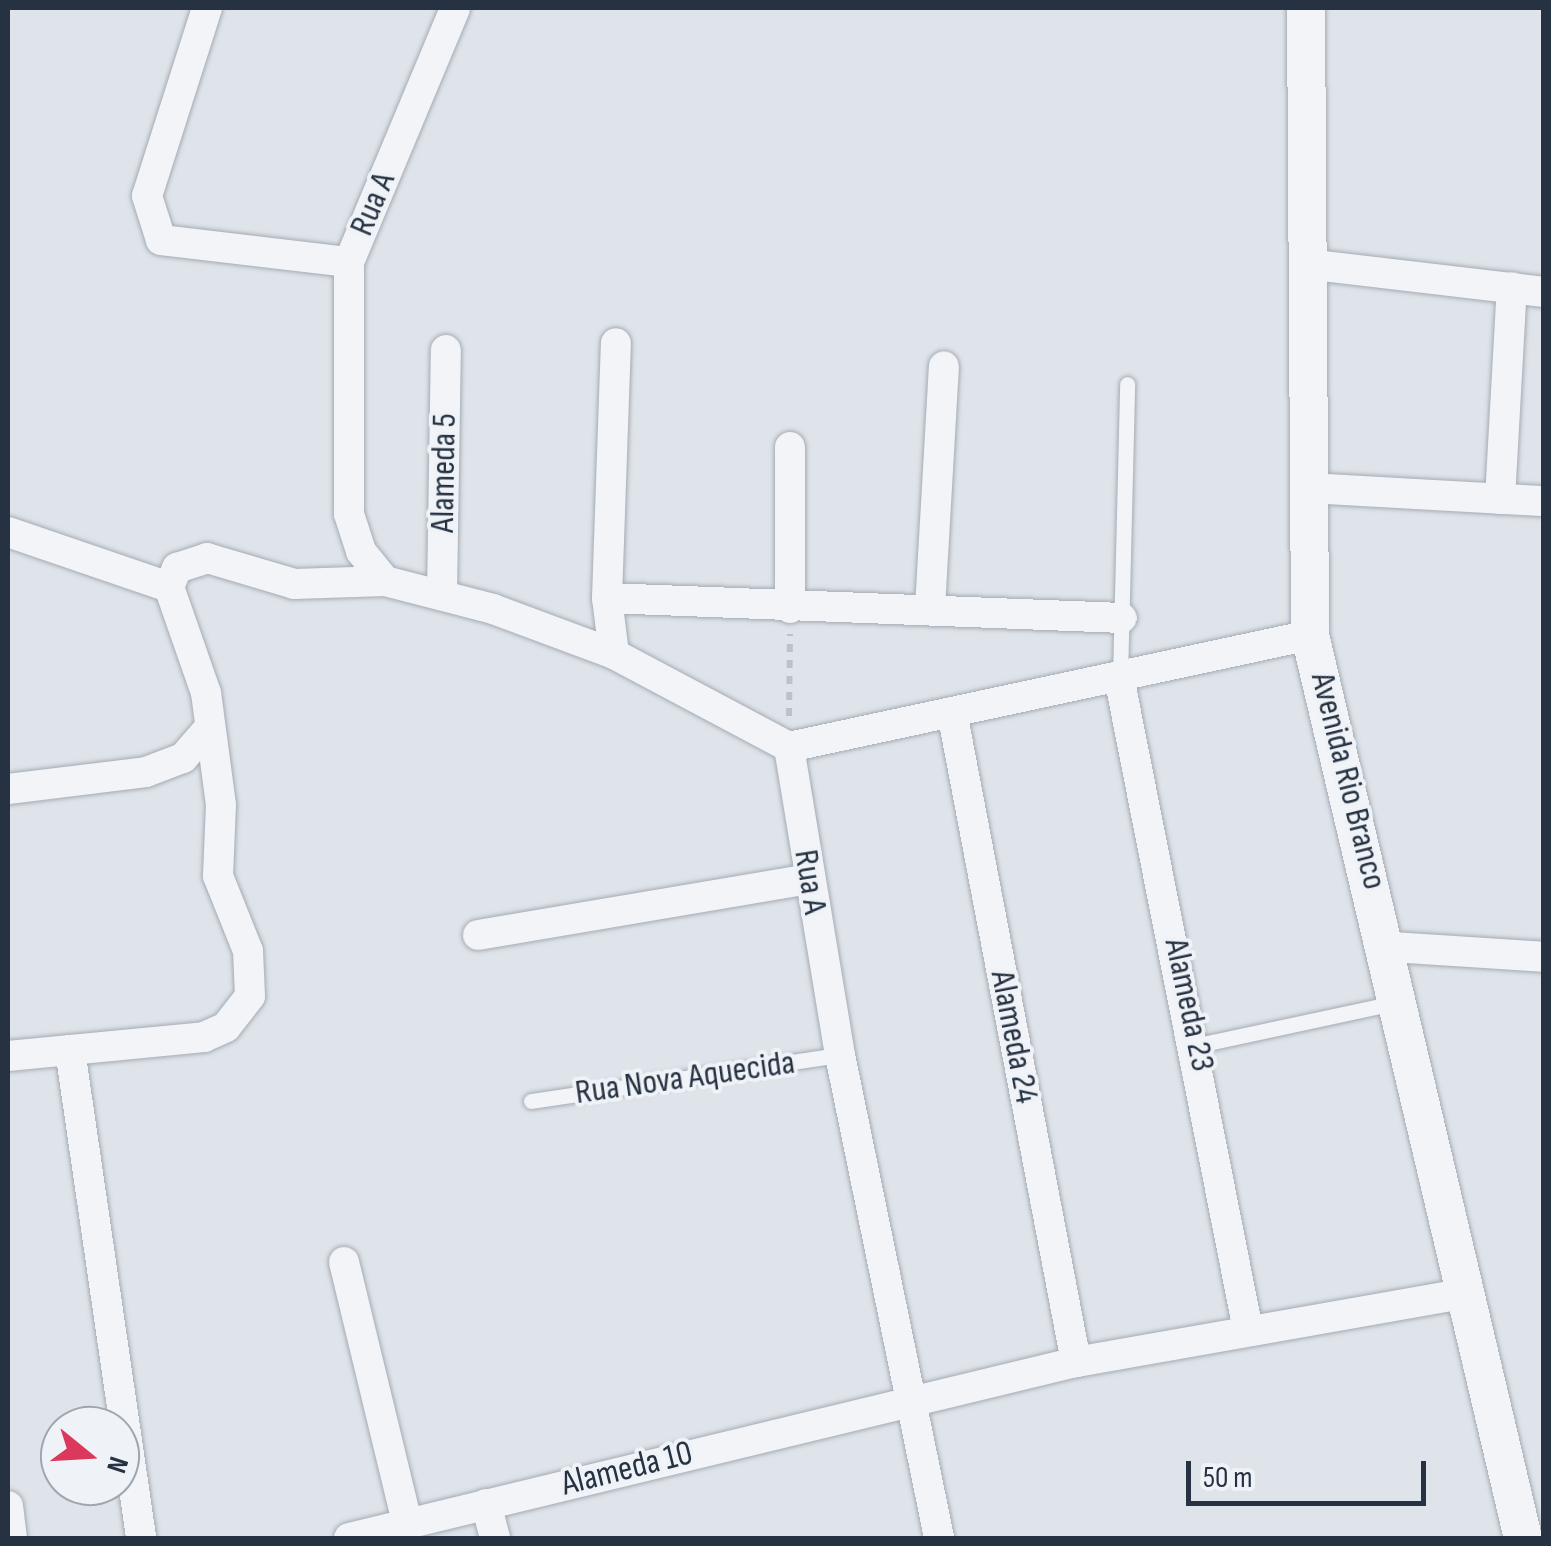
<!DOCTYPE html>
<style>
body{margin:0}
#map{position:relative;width:1551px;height:1546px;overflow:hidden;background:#dfe4ea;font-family:"Sofia Sans Condensed",sans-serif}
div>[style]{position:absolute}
.path>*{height:6px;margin-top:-3px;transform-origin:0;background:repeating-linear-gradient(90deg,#bdc2c9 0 8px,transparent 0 16px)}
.roads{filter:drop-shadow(0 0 2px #a4abb4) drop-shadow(0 0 2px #a4abb4)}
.service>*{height:15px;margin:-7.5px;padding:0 7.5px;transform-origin:7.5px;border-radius:7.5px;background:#f2f4f8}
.minor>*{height:30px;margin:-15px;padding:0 15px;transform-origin:15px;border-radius:15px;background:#f2f4f8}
.tertiary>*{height:38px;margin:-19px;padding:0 19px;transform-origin:19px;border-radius:19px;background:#f2f4f8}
span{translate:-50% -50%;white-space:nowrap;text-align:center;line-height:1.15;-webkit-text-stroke:8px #eff3f7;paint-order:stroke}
.street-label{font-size:35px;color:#263242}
.frame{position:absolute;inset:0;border:10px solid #263242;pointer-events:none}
.north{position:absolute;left:40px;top:1406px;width:100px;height:100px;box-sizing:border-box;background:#eff3f7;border:2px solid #9fa6af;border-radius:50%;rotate:108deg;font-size:28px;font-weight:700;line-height:40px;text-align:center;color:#263242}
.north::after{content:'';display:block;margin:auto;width:35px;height:45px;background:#db385c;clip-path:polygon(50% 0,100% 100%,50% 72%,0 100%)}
.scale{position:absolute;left:1186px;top:1461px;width:240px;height:45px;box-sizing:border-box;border:5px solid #263242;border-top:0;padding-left:12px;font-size:30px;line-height:35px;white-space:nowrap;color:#263242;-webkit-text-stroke:8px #eff3f7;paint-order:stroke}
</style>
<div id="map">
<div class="path">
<div style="left:789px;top:716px;width:82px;rotate:-89.3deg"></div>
</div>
<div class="roads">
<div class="service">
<div style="left:1120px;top:678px;width:294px;rotate:-88.6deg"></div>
<div style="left:1198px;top:1045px;width:200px;rotate:-12.1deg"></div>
<div style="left:531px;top:1101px;width:312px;rotate:-8.5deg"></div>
</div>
<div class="minor">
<div style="left:207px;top:8px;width:197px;rotate:107.7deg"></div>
<div style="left:147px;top:196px;width:46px;rotate:72.3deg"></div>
<div style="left:161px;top:240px;width:189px;rotate:6.7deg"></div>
<div style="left:1306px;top:264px;width:240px;rotate:6.7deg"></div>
<div style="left:1310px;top:488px;width:234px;rotate:3.2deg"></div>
<div style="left:1500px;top:499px;width:212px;rotate:-86.8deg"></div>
<div style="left:8px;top:532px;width:170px;rotate:18.9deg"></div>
<div style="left:169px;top:587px;width:21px;rotate:-67deg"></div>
<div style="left:177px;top:568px;width:32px;rotate:-18deg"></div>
<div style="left:207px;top:558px;width:91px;rotate:16.6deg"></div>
<div style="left:294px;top:584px;width:91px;rotate:-1.9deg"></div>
<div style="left:385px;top:581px;width:112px;rotate:14.5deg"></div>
<div style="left:493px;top:609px;width:129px;rotate:20.4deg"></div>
<div style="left:614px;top:654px;width:198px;rotate:28deg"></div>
<div style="left:385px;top:581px;width:38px;rotate:-129deg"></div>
<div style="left:361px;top:551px;width:39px;rotate:-108deg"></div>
<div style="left:349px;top:514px;width:252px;rotate:-90deg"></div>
<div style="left:349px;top:262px;width:275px;rotate:-67.3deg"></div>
<div style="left:442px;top:595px;width:245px;rotate:-89.1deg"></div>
<div style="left:607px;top:598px;width:515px;rotate:2.22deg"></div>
<div style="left:790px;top:608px;width:161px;rotate:-90deg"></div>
<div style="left:930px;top:608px;width:242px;rotate:-86.7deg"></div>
<div style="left:614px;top:654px;width:56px;rotate:-97.1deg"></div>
<div style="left:607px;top:598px;width:255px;rotate:-88deg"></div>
<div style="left:1120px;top:682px;width:661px;rotate:78.83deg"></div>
<div style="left:952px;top:712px;width:662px;rotate:79.2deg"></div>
<div style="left:789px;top:747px;width:312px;rotate:80.6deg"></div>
<div style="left:840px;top:1055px;width:493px;rotate:78.4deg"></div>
<div style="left:789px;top:747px;width:533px;rotate:-12.13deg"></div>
<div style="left:8px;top:789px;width:139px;rotate:-7deg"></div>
<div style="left:146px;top:772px;width:40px;rotate:-21deg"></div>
<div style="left:183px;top:758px;width:41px;rotate:-48.9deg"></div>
<div style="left:478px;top:935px;width:336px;rotate:-9.6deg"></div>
<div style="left:1391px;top:947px;width:153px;rotate:3.7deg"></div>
<div style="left:70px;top:1050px;width:493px;rotate:81.7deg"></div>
<div style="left:8px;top:1056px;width:197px;rotate:-5.5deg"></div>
<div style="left:204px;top:1037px;width:24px;rotate:-24deg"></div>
<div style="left:226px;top:1027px;width:39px;rotate:-52deg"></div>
<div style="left:250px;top:996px;width:45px;rotate:-92.5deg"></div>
<div style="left:248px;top:951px;width:81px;rotate:-111.8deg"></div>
<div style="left:218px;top:876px;width:71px;rotate:-87.6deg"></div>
<div style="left:221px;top:805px;width:113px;rotate:-97.6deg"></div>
<div style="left:206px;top:693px;width:112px;rotate:-109.2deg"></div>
<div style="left:344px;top:1262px;width:268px;rotate:76.4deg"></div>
<div style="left:486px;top:1504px;width:35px;rotate:75deg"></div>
<div style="left:8px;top:1506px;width:32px;rotate:83deg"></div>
<div style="left:349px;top:1538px;width:748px;rotate:-13.61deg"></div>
<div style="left:1076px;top:1362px;width:399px;rotate:-10deg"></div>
</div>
<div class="tertiary">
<div style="left:1306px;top:8px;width:627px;rotate:89.63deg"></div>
<div style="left:1310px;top:635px;width:928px;rotate:76.73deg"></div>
</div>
</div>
<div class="street-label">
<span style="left:373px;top:204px;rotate:-67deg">Rua A</span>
<span style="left:444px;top:473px;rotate:-89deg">Alameda 5</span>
<span style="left:1348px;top:781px;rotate:76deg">Avenida Rio Branco</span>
<span style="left:810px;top:882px;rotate:81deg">Rua A</span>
<span style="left:1189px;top:1005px;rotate:78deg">Alameda 23</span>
<span style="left:1014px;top:1037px;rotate:79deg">Alameda 24</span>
<span style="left:685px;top:1078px;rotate:-8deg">Rua Nova Aquecida</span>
<span style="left:627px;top:1469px;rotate:-14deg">Alameda 10</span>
</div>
<div class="frame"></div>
<div class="north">N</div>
<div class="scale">50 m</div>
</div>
